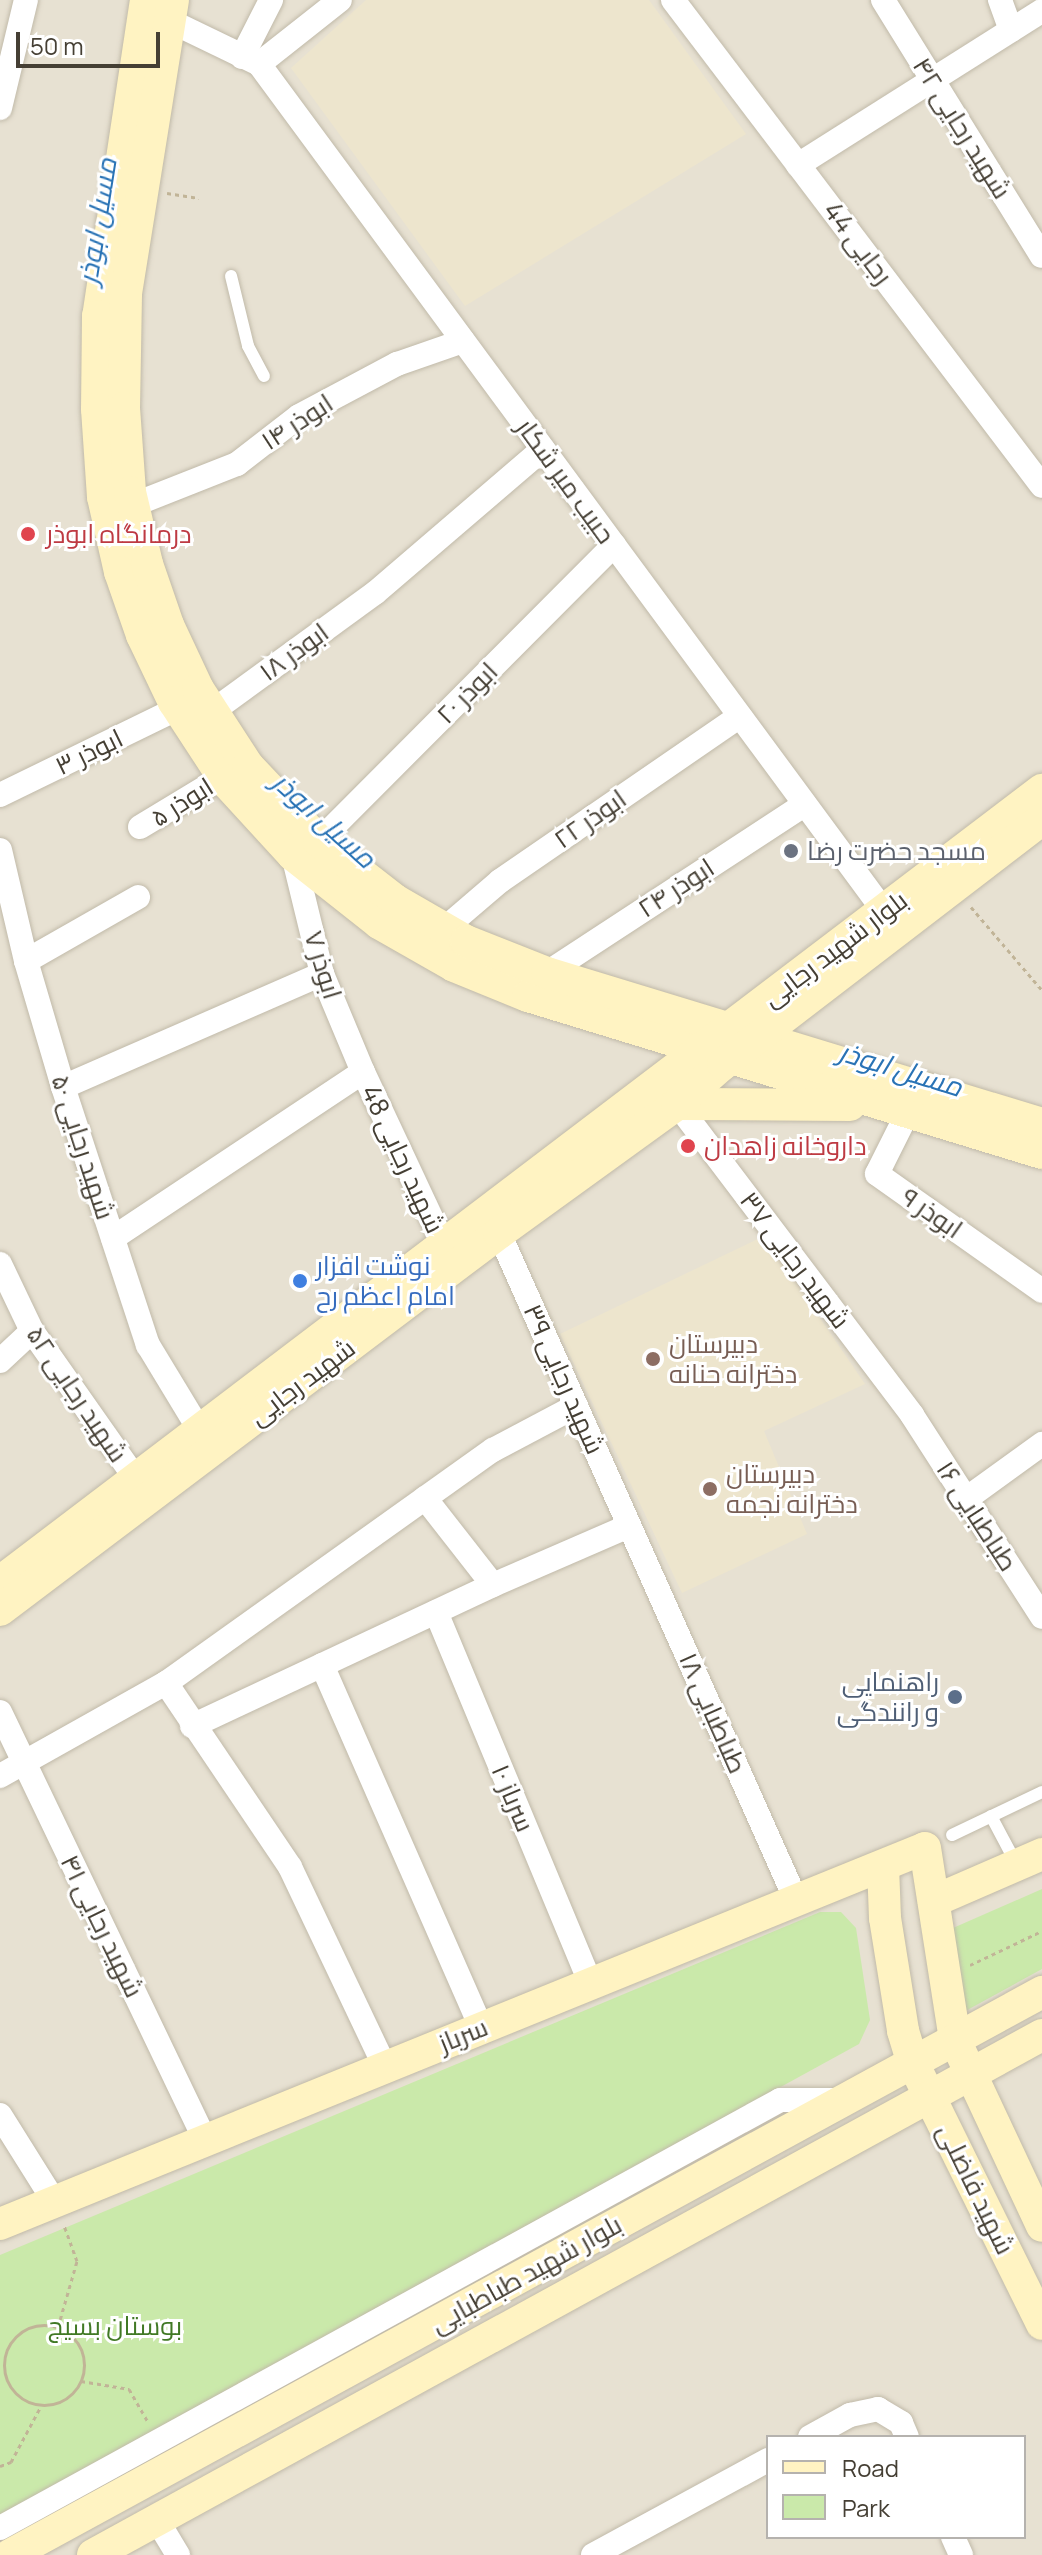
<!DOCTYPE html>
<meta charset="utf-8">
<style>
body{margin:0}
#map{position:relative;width:1042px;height:2555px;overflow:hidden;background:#f3efe4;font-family:Manrope,Cairo,sans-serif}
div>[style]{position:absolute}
.residential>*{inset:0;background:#e7e1d2}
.education>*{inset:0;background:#ede5cd}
.green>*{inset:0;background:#cae9aa}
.path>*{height:3px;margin-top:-1.5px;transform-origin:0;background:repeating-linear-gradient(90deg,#c1b497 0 4px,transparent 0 8px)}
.path>.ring{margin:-1.5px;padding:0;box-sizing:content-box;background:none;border:3px solid #c1b497;border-radius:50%}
.roads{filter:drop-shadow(0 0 2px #c1baa9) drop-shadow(0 0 2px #c1baa9)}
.lane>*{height:12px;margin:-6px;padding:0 6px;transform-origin:6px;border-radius:6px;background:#fff}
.street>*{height:24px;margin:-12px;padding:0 12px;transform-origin:12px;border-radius:12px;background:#fff}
.secondary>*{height:32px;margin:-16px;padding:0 16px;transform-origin:16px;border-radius:16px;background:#fff3c2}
.dots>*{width:22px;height:22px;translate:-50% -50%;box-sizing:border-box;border:4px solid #fff;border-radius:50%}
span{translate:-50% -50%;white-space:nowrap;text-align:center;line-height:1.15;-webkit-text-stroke:6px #fff;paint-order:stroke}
.street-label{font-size:26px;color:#453f34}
.health-label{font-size:26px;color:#be3a42}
.left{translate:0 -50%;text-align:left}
.worship-label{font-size:26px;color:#5b616d}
.shop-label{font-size:26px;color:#366cbe}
.education-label{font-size:26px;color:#785e54}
.service-label{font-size:26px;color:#4e5e75}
.right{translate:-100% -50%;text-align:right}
.park-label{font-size:26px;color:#417925}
.water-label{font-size:28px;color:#2973b5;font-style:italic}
.legend{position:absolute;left:766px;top:2435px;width:260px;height:104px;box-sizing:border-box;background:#fff;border:2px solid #b5b2ae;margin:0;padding:10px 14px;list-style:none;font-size:24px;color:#453f34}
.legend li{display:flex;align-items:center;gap:16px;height:40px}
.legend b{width:40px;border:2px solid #b5b2ae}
.scale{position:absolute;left:16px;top:32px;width:144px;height:36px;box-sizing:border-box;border:4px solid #453f34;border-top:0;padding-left:10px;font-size:24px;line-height:28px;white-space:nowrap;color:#453f34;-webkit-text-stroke:6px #fff;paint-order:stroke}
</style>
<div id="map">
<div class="residential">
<div style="clip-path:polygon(evenodd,0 0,1042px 0,1042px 2555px,0 2555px,0 0,768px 2437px,1024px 2437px,1024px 2537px,768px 2537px,768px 2437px)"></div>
</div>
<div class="education">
<div style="clip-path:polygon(366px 0,649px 0,746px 134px,465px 306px,291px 68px)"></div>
<div style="clip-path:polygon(764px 1236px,865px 1384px,764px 1431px,807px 1534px,682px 1593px,560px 1334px)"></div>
</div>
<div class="green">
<div style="clip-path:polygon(1042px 1889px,1042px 1969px,960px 2014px,953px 1928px)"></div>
<div style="clip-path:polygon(820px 1912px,841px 1912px,856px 1928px,870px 2020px,859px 2044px,0 2515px,0 2255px)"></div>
</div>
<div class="path">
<div style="left:167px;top:193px;width:32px;rotate:9deg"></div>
<div style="left:971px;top:907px;width:109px;rotate:49.5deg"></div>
<div style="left:970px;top:1965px;width:80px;rotate:-25.3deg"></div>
<div class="ring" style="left:4px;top:2325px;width:77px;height:77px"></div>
<div style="left:58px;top:2327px;width:69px;rotate:-73.9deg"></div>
<div style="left:77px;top:2261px;width:38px;rotate:-110deg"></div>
<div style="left:81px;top:2381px;width:49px;rotate:9.5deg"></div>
<div style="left:129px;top:2389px;width:39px;rotate:60deg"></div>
<div style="left:0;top:2466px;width:12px;rotate:-20deg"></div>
<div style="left:11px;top:2462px;width:64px;rotate:-61.8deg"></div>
</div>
<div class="roads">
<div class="lane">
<div style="left:231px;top:276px;width:72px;rotate:76.3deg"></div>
<div style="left:248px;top:346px;width:34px;rotate:62deg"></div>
<div style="left:991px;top:1816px;width:55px;rotate:62deg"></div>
<div style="left:952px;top:1835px;width:100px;rotate:-25.5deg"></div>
</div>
<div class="street">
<div style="left:673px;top:0;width:610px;rotate:52.79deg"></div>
<div style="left:883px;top:0;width:301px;rotate:58.2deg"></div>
<div style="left:1000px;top:0;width:32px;rotate:70deg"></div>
<div style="left:170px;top:21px;width:99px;rotate:25.8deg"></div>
<div style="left:259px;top:64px;width:1053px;rotate:53.58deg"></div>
<div style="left:242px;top:57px;width:64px;rotate:-63deg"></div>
<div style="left:259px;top:64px;width:103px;rotate:-38.3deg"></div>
<div style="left:0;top:108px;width:111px;rotate:-76.5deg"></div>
<div style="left:798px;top:165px;width:289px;rotate:-32.3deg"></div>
<div style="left:133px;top:505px;width:112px;rotate:-21.5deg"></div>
<div style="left:237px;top:464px;width:78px;rotate:-37.7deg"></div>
<div style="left:299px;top:416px;width:111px;rotate:-28deg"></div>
<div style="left:397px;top:364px;width:70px;rotate:-19.2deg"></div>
<div style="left:213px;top:711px;width:200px;rotate:-36.1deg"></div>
<div style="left:375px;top:593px;width:221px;rotate:-40.6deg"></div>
<div style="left:0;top:795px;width:198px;rotate:-26deg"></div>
<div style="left:140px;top:827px;width:97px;rotate:-31.1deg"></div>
<div style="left:319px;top:841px;width:418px;rotate:-45.1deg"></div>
<div style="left:0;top:850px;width:114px;rotate:76.8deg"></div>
<div style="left:26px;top:961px;width:131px;rotate:73.6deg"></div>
<div style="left:63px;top:1087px;width:272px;rotate:71.8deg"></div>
<div style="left:148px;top:1345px;width:100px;rotate:58.8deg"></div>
<div style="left:293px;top:855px;width:122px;rotate:76.3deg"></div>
<div style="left:322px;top:974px;width:106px;rotate:67.3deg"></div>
<div style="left:363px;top:1072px;width:191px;rotate:64.9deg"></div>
<div style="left:444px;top:929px;width:74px;rotate:-40.6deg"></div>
<div style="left:500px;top:881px;width:291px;rotate:-34.5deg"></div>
<div style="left:26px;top:961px;width:129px;rotate:-29.7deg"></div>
<div style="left:547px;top:973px;width:308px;rotate:-33.2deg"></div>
<div style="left:63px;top:1087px;width:283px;rotate:-23.6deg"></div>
<div style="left:677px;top:1104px;width:390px;rotate:52.9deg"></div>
<div style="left:912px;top:1415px;width:240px;rotate:57.2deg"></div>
<div style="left:908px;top:1112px;width:69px;rotate:116.6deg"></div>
<div style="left:877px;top:1174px;width:202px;rotate:35.3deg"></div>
<div style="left:499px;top:1233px;width:730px;rotate:66deg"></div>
<div style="left:113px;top:1238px;width:300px;rotate:-33.6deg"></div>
<div style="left:0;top:1264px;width:74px;rotate:64.5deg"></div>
<div style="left:32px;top:1331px;width:181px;rotate:54.9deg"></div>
<div style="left:0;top:1361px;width:44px;rotate:-43.2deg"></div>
<div style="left:425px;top:1498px;width:110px;rotate:52deg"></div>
<div style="left:966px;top:1499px;width:94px;rotate:-35.9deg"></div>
<div style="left:436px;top:1612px;width:403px;rotate:67.4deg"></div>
<div style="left:322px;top:1665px;width:396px;rotate:66.3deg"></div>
<div style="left:166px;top:1683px;width:222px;rotate:56deg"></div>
<div style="left:290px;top:1867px;width:221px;rotate:64.6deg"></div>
<div style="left:0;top:1712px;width:475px;rotate:64.4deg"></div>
<div style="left:192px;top:1726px;width:332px;rotate:-25.1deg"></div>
<div style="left:493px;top:1585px;width:148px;rotate:-23.5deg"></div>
<div style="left:0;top:1776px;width:190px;rotate:-29.3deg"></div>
<div style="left:166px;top:1683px;width:402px;rotate:-35.5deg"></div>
<div style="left:493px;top:1450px;width:94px;rotate:-27.9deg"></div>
<div style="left:0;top:2115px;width:102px;rotate:57.9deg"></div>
<div style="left:810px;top:2437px;width:46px;rotate:-28.8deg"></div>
<div style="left:850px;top:2415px;width:29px;rotate:-12deg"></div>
<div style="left:878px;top:2409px;width:27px;rotate:31deg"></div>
<div style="left:901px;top:2423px;width:15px;rotate:67deg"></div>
<div style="left:157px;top:2520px;width:41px;rotate:59deg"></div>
<div style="left:0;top:2528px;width:890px;rotate:-28.75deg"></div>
<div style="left:780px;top:2100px;width:60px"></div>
<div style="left:953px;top:2537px;width:20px;rotate:66deg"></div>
<div style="left:593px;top:2555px;width:199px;rotate:-28.5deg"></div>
</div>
<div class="secondary">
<div style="left:146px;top:0;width:320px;rotate:98.6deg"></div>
<div style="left:98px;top:316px;width:93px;rotate:90.6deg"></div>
<div style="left:97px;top:409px;width:88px;rotate:86.1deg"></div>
<div style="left:103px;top:497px;width:77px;rotate:77.2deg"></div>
<div style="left:120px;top:572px;width:67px;rotate:70.8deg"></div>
<div style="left:142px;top:635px;width:74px;rotate:64.5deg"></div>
<div style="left:174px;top:702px;width:97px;rotate:56.8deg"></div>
<div style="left:227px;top:783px;width:98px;rotate:47.5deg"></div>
<div style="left:293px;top:855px;width:110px;rotate:38.3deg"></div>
<div style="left:379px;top:923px;width:86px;rotate:29.8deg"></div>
<div style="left:454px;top:966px;width:80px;rotate:22.1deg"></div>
<div style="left:528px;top:996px;width:537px;rotate:16.99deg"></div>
<div style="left:173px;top:0;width:299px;rotate:99.1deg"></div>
<div style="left:126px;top:295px;width:113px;rotate:91deg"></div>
<div style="left:124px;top:408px;width:84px;rotate:85.9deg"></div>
<div style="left:130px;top:492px;width:74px;rotate:76.7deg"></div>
<div style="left:147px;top:564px;width:65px;rotate:71deg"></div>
<div style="left:168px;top:625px;width:71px;rotate:64.9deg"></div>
<div style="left:198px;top:689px;width:92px;rotate:57deg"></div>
<div style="left:248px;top:766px;width:103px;rotate:46.6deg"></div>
<div style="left:319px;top:841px;width:96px;rotate:37.8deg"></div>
<div style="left:395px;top:900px;width:82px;rotate:30deg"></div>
<div style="left:466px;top:941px;width:87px;rotate:21.6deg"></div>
<div style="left:547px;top:973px;width:518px;rotate:16.96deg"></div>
<div style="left:677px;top:1104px;width:173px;rotate:0.3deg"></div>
<div style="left:0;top:1582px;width:1309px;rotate:-37.24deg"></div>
<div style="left:0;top:1610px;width:625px;rotate:-37.07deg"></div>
<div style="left:499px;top:1233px;width:220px;rotate:-35.9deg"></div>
<div style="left:677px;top:1104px;width:61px;rotate:-41deg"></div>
<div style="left:723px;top:1064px;width:402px;rotate:-37.5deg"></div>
<div style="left:883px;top:1866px;width:52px;rotate:87.8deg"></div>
<div style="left:885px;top:1918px;width:114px;rotate:80.9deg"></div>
<div style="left:903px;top:2031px;width:34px;rotate:73deg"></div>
<div style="left:913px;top:2063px;width:291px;rotate:63.7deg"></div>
<div style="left:934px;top:1901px;width:118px;rotate:-23.5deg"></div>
<div style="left:0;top:2224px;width:998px;rotate:-22.12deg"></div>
<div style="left:925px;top:1848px;width:194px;rotate:81.1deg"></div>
<div style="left:955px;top:2040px;width:205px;rotate:64.9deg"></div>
<div style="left:10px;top:2555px;width:1176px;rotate:-28.61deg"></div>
<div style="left:93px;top:2555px;width:1082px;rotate:-28.72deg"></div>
</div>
</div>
<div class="dots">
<div style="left:28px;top:534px;background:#e0444e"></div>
<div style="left:791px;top:851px;background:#6b7280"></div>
<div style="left:688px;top:1146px;background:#e0444e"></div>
<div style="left:300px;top:1281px;background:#3f7fe0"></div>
<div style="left:653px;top:1359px;background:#8d6e63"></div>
<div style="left:710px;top:1489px;background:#8d6e63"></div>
<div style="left:955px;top:1697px;background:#5c6f8a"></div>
</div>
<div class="street-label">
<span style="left:962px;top:128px;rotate:58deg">شهید رجایی ۴۲</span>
<span style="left:858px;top:243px;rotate:53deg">رجایی 44</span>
<span style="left:297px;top:422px;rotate:-33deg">ابوذر ۱۴</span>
<span style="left:566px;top:481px;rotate:54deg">حبیب میر شکار</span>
<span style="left:294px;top:652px;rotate:-36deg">ابوذر ۱۸</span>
<span style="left:467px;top:693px;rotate:-45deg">ابوذر ۲۰</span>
<span style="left:89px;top:752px;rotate:-26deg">ابوذر ۳</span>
<span style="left:182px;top:802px;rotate:-32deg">ابوذر ۵</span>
<span style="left:590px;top:819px;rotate:-35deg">ابوذر ۲۲</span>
<span style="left:676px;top:888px;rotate:-33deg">ابوذر ۲۴</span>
<span style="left:835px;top:949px;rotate:-37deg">بلوار شهید رجایی</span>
<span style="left:323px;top:965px;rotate:73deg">ابوذر ۷</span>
<span style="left:83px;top:1147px;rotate:72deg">شهید رجایی ۵۰</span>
<span style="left:403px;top:1159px;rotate:65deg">شهید رجایی 48</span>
<span style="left:932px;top:1213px;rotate:35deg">ابوذر ۹</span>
<span style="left:795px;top:1260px;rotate:53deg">شهید رجایی ۳۷</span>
<span style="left:564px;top:1379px;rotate:66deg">شهید رجایی ۳۹</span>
<span style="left:302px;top:1382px;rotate:-37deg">شهید رجایی</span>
<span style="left:77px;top:1394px;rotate:56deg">شهید رجایی ۵۲</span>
<span style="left:977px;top:1516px;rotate:57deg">طباطبایی ۱۶</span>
<span style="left:713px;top:1713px;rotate:66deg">طباطبایی ۱۸</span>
<span style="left:513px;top:1798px;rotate:67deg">سرباز ۱۰</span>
<span style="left:102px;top:1926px;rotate:64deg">شهید رجایی ۴۱</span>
<span style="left:463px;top:2035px;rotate:-22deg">سرباز</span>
<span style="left:976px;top:2189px;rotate:64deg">شهید فاضلی</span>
<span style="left:526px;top:2274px;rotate:-29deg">بلوار شهید طباطبایی</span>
</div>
<div class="health-label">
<span class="left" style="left:46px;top:534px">درمانگاه ابوذر</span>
<span class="left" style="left:704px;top:1146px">داروخانه زاهدان</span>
</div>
<div class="worship-label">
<span class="left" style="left:807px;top:851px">مسجد حضرت رضا</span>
</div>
<div class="shop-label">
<span class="left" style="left:316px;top:1281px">نوشت افزار<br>امام اعظم رح</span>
</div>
<div class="education-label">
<span class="left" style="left:669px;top:1359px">دبیرستان<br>دخترانه حنانه</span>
<span class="left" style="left:726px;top:1489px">دبیرستان<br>دخترانه نجمه</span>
</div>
<div class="service-label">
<span class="right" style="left:939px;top:1697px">راهنمایی<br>و رانندگی</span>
</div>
<div class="park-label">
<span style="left:115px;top:2326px">بوستان بسیج</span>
</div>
<div class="water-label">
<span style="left:96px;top:221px;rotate:-81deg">مسیل ابوذر</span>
<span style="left:325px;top:819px;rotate:42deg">مسیل ابوذر</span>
<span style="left:901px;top:1068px;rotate:17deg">مسیل ابوذر</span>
</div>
<ul class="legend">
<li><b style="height:10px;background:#fff3c2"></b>Road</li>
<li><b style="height:22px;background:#cae9aa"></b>Park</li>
</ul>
<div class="scale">50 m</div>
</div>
